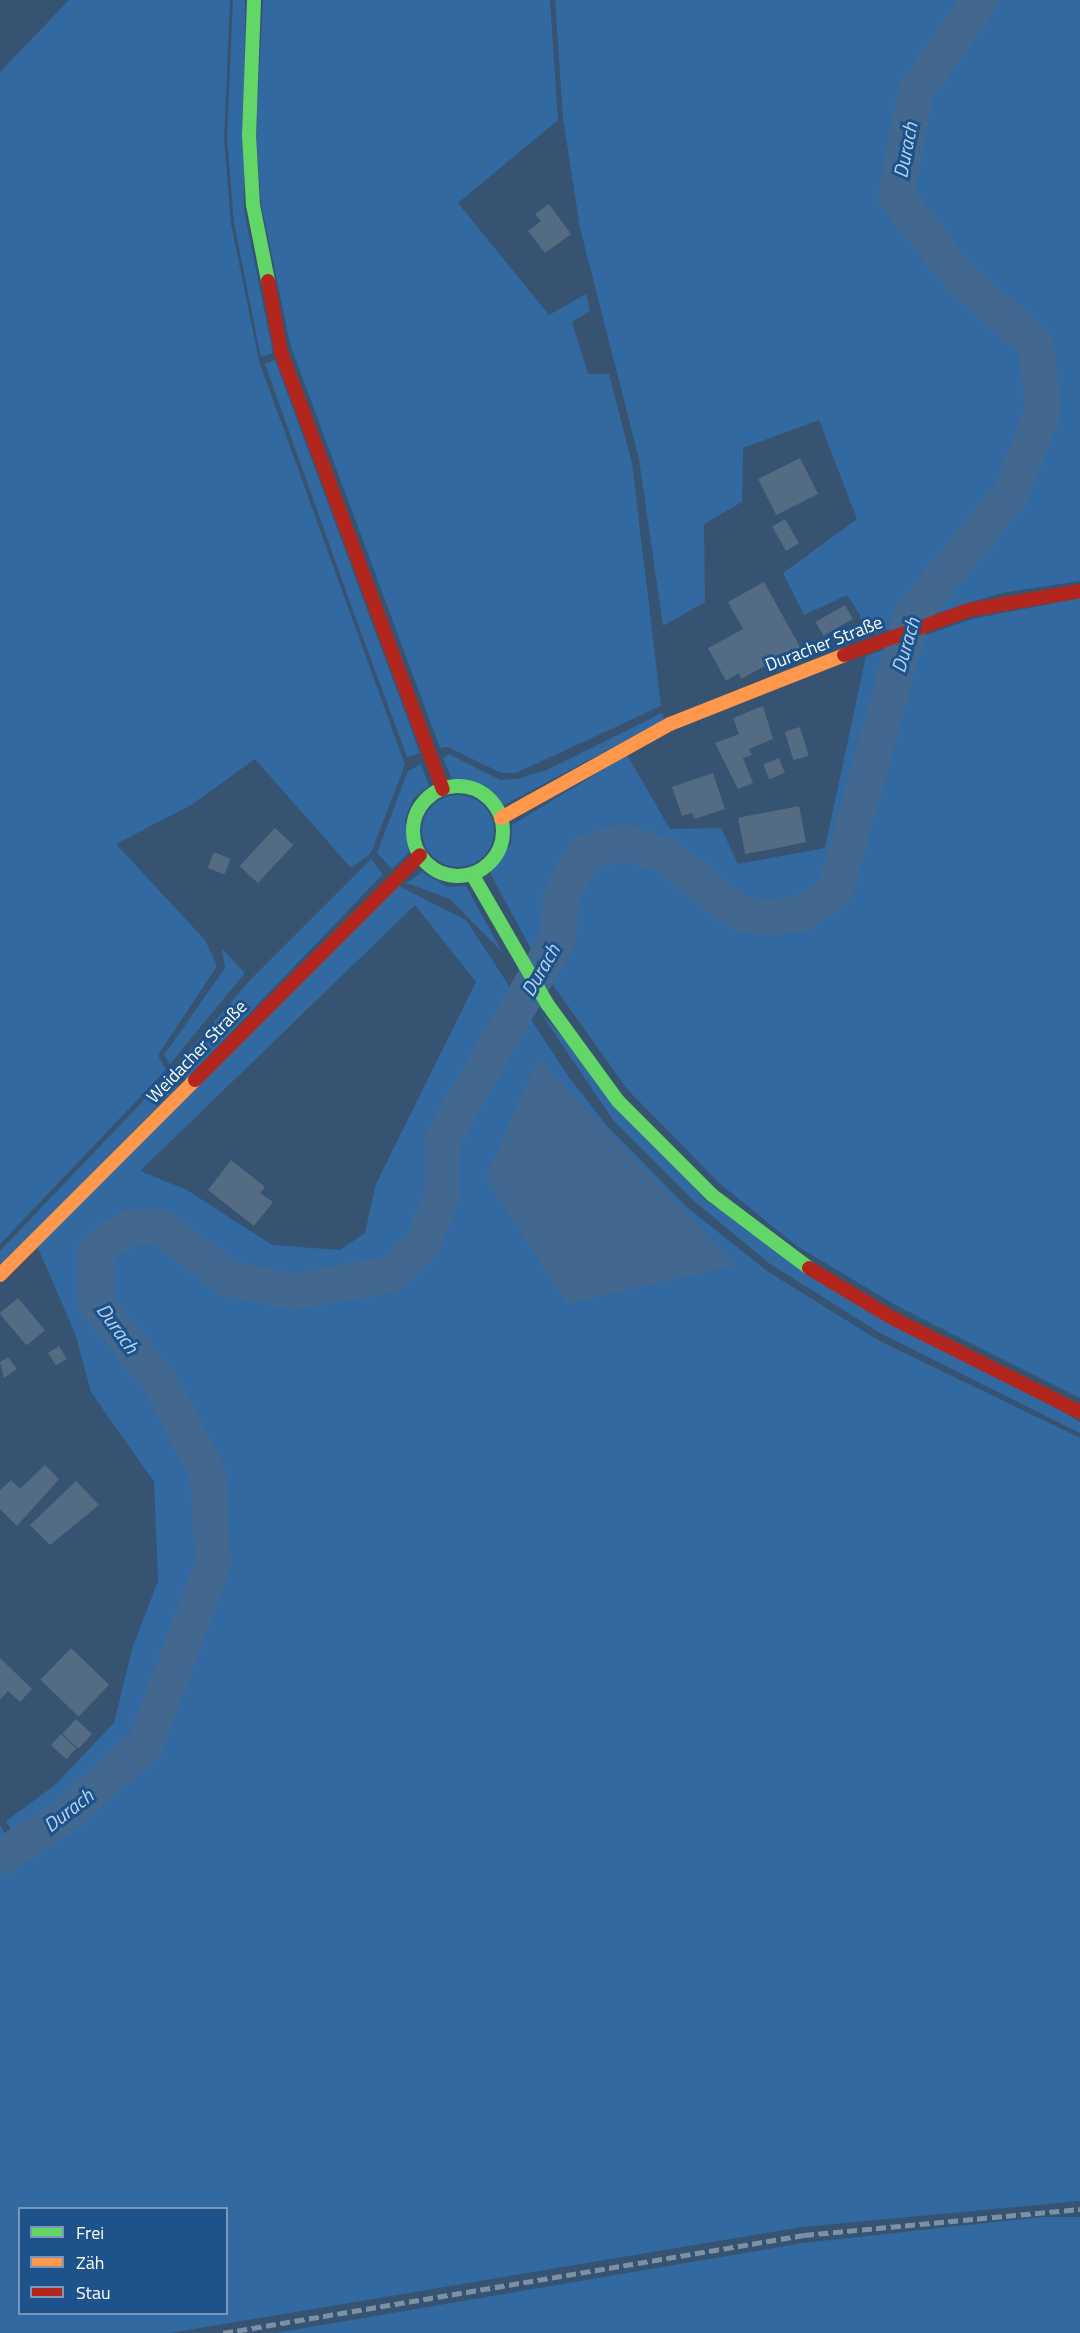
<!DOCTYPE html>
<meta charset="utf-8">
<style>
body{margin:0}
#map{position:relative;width:1080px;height:2333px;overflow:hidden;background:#365372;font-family:"Titillium Web",sans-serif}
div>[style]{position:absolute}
.green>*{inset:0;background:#3269a1}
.round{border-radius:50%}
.water>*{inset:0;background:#43688f}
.river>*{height:36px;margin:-18px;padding:0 18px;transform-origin:18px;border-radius:18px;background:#43688f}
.building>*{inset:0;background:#546b84;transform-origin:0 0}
.fast>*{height:14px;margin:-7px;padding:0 7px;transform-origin:7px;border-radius:7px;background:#63d668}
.fast>.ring{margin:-7px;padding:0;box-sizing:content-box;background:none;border:14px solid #63d668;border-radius:50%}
.slow>*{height:14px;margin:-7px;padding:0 7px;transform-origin:7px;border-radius:7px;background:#ff974d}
.jam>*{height:14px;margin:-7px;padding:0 7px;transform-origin:7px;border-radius:7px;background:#b3261e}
.rail>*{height:4.5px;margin-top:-2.25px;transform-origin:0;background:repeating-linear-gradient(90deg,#7d91a5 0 10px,transparent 0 14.5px)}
span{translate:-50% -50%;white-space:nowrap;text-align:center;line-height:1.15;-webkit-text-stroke:6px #1e528a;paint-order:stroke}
.street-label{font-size:18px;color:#fff}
.water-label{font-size:20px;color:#b5d4f3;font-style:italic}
.legend{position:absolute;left:18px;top:2207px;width:210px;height:108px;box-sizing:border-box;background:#1e528a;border:2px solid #7897b9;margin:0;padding:8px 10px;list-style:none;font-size:18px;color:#fff}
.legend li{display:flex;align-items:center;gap:12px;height:30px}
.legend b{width:30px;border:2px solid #7897b9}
</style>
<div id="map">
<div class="green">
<div style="clip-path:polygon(69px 0,230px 0,224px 140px,231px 224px,259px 361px,405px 765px,371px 853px,351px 868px,255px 759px,191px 805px,116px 844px,205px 940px,217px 966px,158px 1055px,166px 1070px,0 1244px,0 72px)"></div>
<div style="clip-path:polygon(233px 0,245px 0,244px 210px,273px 353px,261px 357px,234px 223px,227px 138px)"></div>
<div style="clip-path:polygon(263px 0,550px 0,558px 120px,458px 203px,549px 315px,586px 294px,590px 311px,572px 322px,588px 374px,609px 374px,632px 463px,661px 706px,516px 773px,501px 773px,448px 747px,440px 748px,290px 344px,261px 203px,256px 133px)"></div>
<div style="clip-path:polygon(555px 0,1080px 0,1080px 581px,1001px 593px,864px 637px,860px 615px,847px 595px,804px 615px,783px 573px,857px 519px,819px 420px,743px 448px,742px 502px,704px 524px,705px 602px,663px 626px,639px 459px,580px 228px,563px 118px)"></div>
<div style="clip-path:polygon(275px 360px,420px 753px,407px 757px,347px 594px,265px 364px)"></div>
<div style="clip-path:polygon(1080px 598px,1080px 1398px,899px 1307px,797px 1246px,719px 1183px,628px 1090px,543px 971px,490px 873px,511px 844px,512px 825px,627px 755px,670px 829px,721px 828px,738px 864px,825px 848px,866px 656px,972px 619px)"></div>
<div style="clip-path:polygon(662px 713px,664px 720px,504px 805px,484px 785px,452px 779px,443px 758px,449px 754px,500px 780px,517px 779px,547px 770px)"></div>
<div style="clip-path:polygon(421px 764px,429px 786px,413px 799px,405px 819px,409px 853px,392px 869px,377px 853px,408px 771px)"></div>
<div class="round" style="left:422px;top:795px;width:72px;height:72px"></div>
<div style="clip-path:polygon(371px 859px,383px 874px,186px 1079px,174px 1069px,251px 979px)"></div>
<div style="clip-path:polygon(422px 872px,448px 887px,466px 886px,502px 952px,450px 899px,406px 883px)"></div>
<div style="clip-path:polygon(evenodd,399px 886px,466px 920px,568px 1076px,608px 1127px,689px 1209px,767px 1271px,878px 1340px,1080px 1438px,1080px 2201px,802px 2227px,170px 2333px,0 2333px,0 1825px,22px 1863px,29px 1859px,6px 1821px,55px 1785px,114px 1723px,133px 1646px,158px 1581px,154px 1482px,91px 1392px,75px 1333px,37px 1246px,399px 886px,415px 905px,476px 982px,376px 1184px,365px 1233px,340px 1250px,272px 1245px,187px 1190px,140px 1171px,415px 905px,399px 886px,20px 2208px,226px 2208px,226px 2314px,20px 2314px,20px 2208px)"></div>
<div style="clip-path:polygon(222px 949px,245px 973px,170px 1064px,164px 1055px,225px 968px)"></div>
<div style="clip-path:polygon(538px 1009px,706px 1201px,1080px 1422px,1080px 1433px,880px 1333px,770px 1264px,694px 1201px,613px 1120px)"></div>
<div style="clip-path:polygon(167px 1076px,178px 1086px,0 1266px,0 1251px)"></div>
<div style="clip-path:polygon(1042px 2217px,1080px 2217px,1080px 2333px,275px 2333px,803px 2243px)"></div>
</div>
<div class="water">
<div style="clip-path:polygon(538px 1058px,736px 1265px,567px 1304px,486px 1177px)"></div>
</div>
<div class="river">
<div style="left:0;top:1857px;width:72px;rotate:-31.9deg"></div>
<div style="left:61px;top:1819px;width:112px;rotate:-41.4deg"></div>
<div style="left:145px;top:1745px;width:193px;rotate:-69.4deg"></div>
<div style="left:213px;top:1564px;width:91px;rotate:-93.1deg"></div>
<div style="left:208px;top:1473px;width:104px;rotate:-118deg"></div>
<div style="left:159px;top:1381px;width:100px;rotate:-128.9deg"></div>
<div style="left:96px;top:1303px;width:53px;rotate:-90deg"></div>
<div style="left:96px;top:1250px;width:40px;rotate:-34deg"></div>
<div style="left:129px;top:1228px;width:32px;rotate:-2deg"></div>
<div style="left:161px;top:1227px;width:83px;rotate:37.7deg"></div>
<div style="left:227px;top:1278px;width:66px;rotate:12.2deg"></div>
<div style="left:292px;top:1292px;width:97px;rotate:-10deg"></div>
<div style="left:388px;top:1275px;width:45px;rotate:-40.5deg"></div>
<div style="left:422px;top:1246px;width:55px;rotate:-68.6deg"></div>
<div style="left:442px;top:1195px;width:55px;rotate:-90deg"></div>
<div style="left:442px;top:1140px;width:233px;rotate:-60.1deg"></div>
<div style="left:558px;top:938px;width:42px;rotate:-85.9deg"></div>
<div style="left:561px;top:896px;width:49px;rotate:-60.8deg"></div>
<div style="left:585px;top:853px;width:41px;rotate:-15.8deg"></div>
<div style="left:624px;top:842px;width:45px;rotate:18deg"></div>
<div style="left:667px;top:856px;width:91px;rotate:38.8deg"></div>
<div style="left:738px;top:913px;width:29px;rotate:8deg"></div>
<div style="left:767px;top:917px;width:34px;rotate:-5deg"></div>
<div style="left:801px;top:914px;width:40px;rotate:-32.9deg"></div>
<div style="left:835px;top:892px;width:290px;rotate:-74.4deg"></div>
<div style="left:913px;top:613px;width:153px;rotate:-50.6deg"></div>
<div style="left:1010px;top:495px;width:90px;rotate:-68.6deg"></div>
<div style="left:1043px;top:411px;width:67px;rotate:-96deg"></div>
<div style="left:1036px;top:344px;width:101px;rotate:-139deg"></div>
<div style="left:960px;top:278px;width:104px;rotate:-128deg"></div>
<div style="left:896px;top:196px;width:108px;rotate:-79.3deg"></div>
<div style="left:916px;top:90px;width:111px;rotate:-54.2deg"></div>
</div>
<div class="building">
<div style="clip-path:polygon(549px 204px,571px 234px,545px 253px,528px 231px,541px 221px,535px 214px)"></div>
<div style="left:800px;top:458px;width:40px;height:47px;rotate:63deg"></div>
<div style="left:785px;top:519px;width:28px;height:15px;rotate:60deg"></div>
<div style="clip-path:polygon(764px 582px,800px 647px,741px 679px,739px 673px,726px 681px,708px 648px,743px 629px,728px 602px)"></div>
<div style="left:845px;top:605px;width:16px;height:34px;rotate:60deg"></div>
<div style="clip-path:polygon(763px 706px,773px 739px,749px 749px,752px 755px,743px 758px,753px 783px,738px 789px,715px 743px,739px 734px,733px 718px)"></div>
<div style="left:800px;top:727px;width:30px;height:16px;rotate:73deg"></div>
<div style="left:779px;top:758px;width:16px;height:17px;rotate:68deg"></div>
<div style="clip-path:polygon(713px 773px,725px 809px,694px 819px,692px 813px,682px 816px,672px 787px)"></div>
<div style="left:799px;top:806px;width:37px;height:62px;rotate:79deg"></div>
<div style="left:275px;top:828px;width:25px;height:52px;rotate:43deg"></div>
<div style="left:214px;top:852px;width:18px;height:17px;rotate:22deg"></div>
<div style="clip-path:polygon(231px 1160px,265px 1187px,260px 1193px,273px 1202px,254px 1226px,208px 1190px)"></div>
<div style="left:18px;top:1298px;width:42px;height:24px;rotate:50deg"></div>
<div style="left:59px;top:1346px;width:15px;height:13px;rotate:58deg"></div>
<div style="clip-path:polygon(8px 1357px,17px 1369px,4px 1378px,0 1362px)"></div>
<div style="clip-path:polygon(45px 1465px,59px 1479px,17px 1526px,0 1509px,0 1490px,11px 1480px,20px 1489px)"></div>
<div style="clip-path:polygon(76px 1481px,99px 1505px,50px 1545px,30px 1525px)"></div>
<div style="left:71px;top:1648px;width:53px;height:44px;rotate:44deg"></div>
<div style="clip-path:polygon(0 1658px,32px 1689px,20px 1702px,8px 1691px,0 1700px)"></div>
<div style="left:76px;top:1719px;width:22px;height:20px;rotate:43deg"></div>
<div style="left:61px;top:1734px;width:21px;height:15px;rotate:43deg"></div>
</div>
<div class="fast">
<div style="left:254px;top:0;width:134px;rotate:92.1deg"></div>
<div style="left:249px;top:134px;width:71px;rotate:86.8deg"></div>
<div style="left:253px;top:205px;width:77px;rotate:78.8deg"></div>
<div class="ring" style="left:413px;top:786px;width:76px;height:76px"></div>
<div style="left:472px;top:874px;width:151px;rotate:59.9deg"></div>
<div style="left:548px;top:1005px;width:119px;rotate:53.9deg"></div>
<div style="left:618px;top:1101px;width:133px;rotate:45deg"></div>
<div style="left:712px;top:1195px;width:121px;rotate:37deg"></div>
</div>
<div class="slow">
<div style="left:501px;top:818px;width:193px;rotate:-29.1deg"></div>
<div style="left:670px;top:724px;width:187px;rotate:-21.6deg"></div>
<div style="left:0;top:1275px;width:276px;rotate:-45deg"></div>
</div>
<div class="jam">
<div style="left:268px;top:281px;width:72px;rotate:79.6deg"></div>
<div style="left:281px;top:352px;width:466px;rotate:69.7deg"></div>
<div style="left:844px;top:655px;width:133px;rotate:-19.8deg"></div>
<div style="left:969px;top:610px;width:113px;rotate:-9.7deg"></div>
<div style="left:195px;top:1080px;width:318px;rotate:-45deg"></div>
<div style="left:809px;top:1268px;width:99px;rotate:31deg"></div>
<div style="left:894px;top:1319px;width:208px;rotate:26.6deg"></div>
</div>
<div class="rail">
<div style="left:223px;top:2333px;width:589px;rotate:-9.57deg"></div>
<div style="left:804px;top:2235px;width:277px;rotate:-5.4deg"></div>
</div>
<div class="street-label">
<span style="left:824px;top:644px;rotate:-21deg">Duracher Straße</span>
<span style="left:197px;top:1052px;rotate:-46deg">Weidacher Straße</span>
</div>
<div class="water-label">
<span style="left:905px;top:150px;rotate:-79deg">Durach</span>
<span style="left:905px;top:645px;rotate:-74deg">Durach</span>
<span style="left:540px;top:970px;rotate:-60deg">Durach</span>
<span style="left:118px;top:1328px;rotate:54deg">Durach</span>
<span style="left:68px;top:1810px;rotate:-38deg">Durach</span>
</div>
<ul class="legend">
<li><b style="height:8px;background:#63d668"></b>Frei</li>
<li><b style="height:8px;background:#ff974d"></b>Zäh</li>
<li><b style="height:8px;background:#b3261e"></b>Stau</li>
</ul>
</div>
